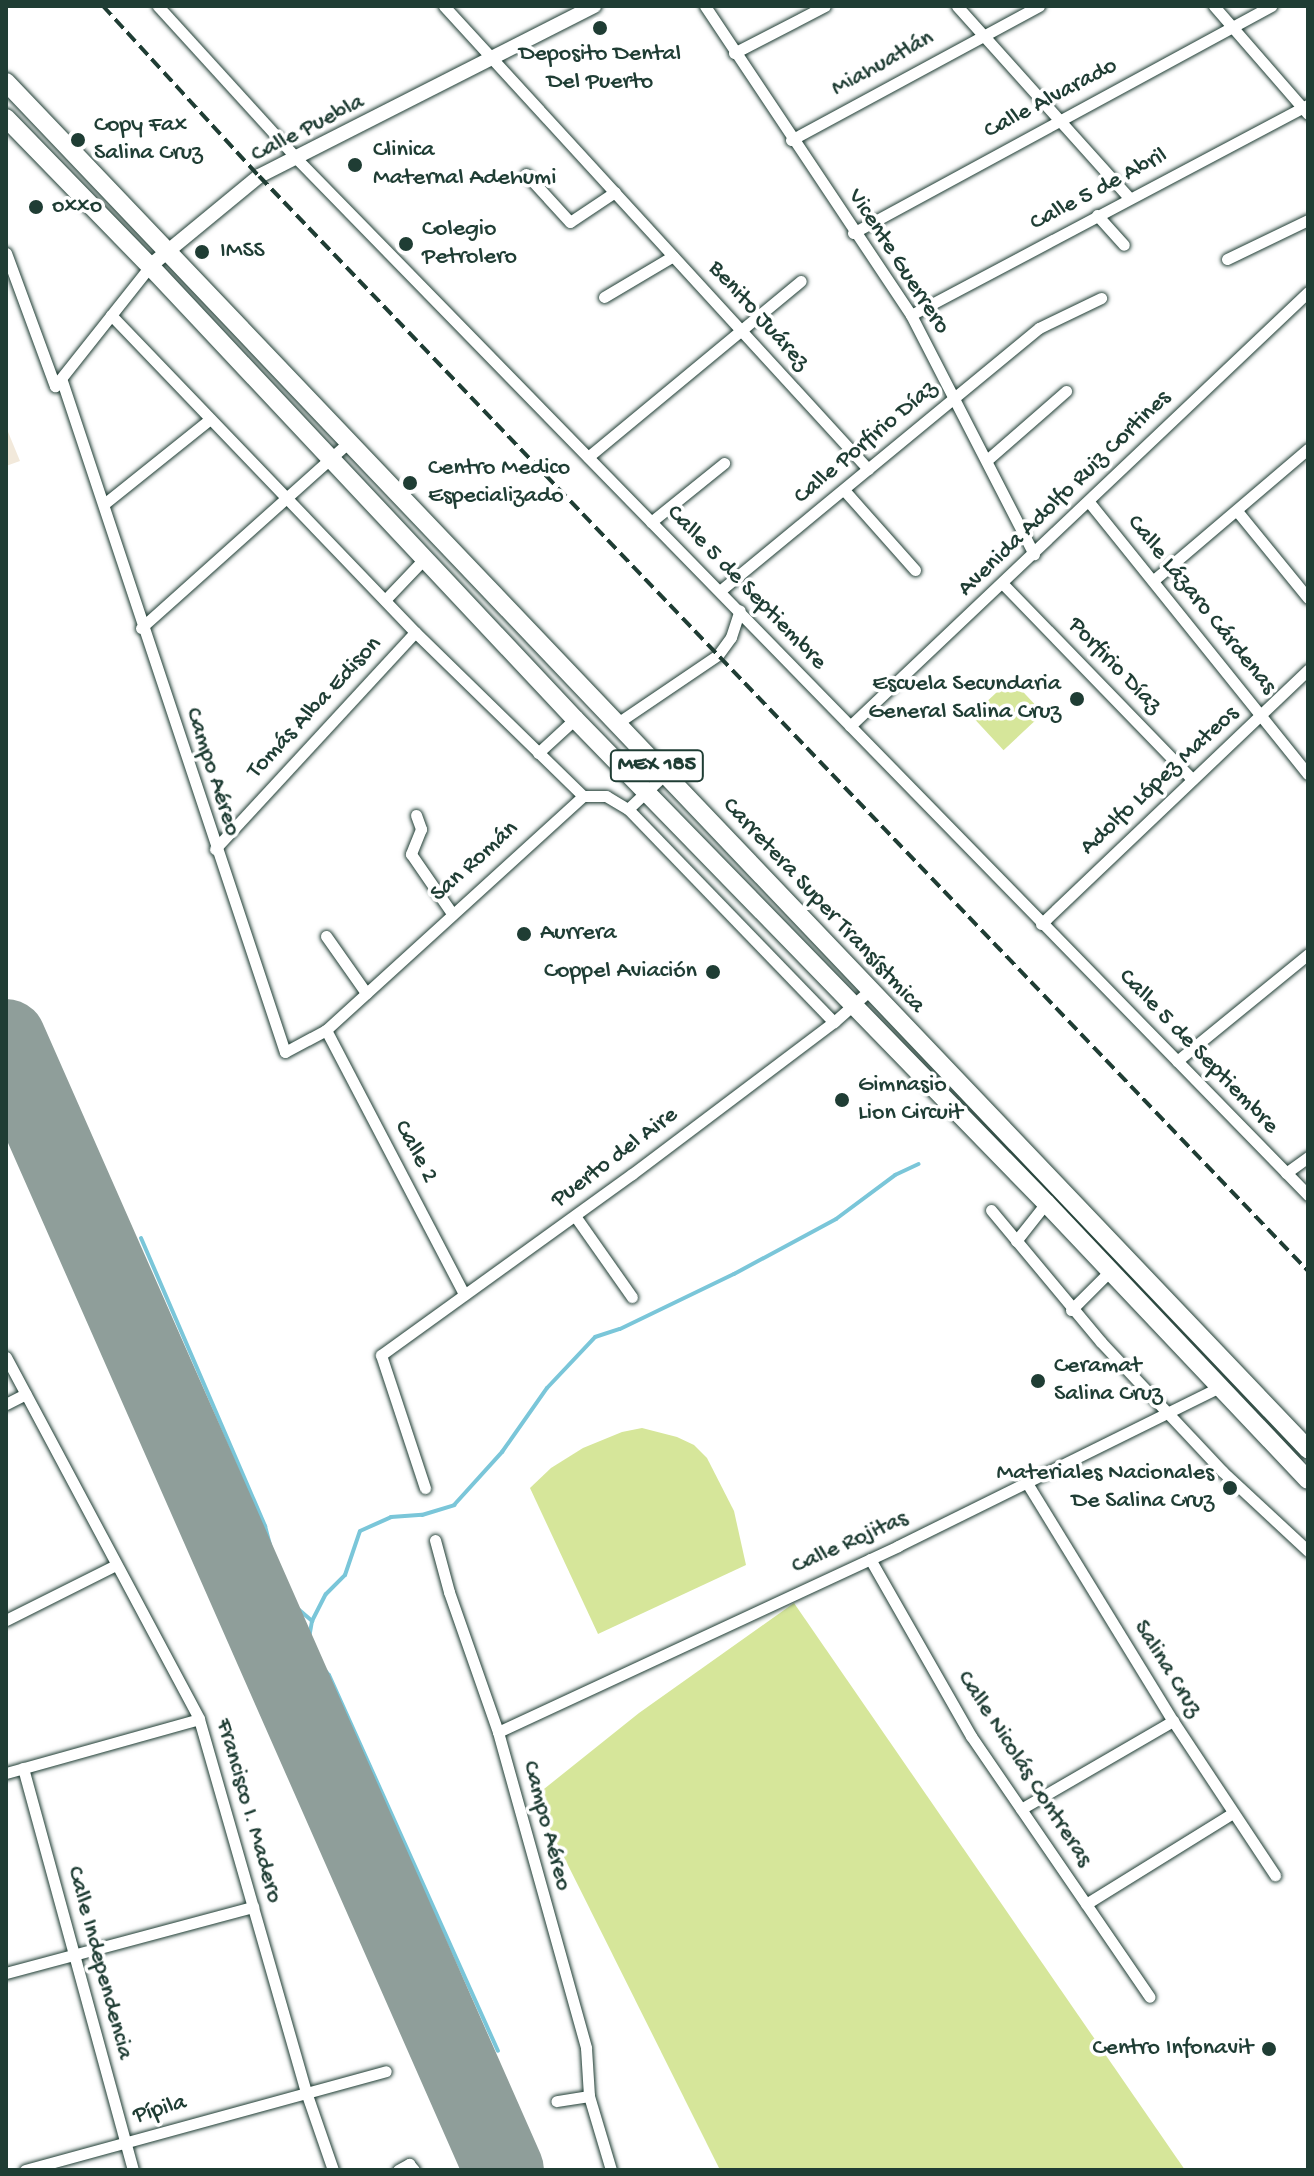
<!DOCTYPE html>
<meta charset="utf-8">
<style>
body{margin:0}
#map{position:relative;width:1314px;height:2176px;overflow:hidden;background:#fff;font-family:"Gochi Hand",sans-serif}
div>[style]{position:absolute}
.built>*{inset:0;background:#f2e9db}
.green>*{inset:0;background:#d6e69a;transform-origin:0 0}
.stream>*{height:4px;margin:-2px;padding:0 2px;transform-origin:2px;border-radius:2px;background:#7ac6d9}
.runway>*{height:80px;margin:-40px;padding:0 40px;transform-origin:40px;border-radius:40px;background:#8f9e9a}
.roads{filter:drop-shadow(0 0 2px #1f3d34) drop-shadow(0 0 2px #1f3d34)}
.minor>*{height:11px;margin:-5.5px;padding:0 5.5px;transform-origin:5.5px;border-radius:5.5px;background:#fff}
.tertiary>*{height:14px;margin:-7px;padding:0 7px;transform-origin:7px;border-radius:7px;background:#fff}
.primary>*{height:18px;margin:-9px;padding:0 9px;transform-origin:9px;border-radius:9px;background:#fff}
.rail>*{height:4px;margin-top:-2px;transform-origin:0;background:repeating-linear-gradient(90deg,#1f3d34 0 12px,transparent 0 18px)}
.dots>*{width:22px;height:22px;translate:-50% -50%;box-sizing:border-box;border:4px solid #fff;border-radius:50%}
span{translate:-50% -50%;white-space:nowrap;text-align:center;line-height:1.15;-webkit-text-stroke:7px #fff;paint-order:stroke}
.shield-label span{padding:2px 6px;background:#fff;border:2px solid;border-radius:6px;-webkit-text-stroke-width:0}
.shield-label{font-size:22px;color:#1f3d34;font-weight:700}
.poi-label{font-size:24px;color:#1f3d34}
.left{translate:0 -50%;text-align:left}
.right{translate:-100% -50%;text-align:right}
.street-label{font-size:24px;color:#1f3d34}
.frame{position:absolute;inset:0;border:8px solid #1f3d34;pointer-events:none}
</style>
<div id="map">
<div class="built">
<div style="clip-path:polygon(6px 427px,20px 461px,6px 466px)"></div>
</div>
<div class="green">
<div style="left:1011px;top:679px;width:47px;height:54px;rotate:47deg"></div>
<div style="clip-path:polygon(642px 1428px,677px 1437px,694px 1445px,707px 1458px,734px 1511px,746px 1565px,598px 1634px,530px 1488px,551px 1468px,583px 1448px,622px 1432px)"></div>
<div style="clip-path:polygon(794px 1603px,1185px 2170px,720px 2170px,534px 1797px,639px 1713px)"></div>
</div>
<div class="stream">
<div style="left:141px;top:1238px;width:314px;rotate:66.7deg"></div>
<div style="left:265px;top:1526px;width:47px;rotate:75.1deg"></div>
<div style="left:277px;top:1571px;width:19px;rotate:93deg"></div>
<div style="left:276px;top:1590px;width:48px;rotate:40.7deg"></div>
<div style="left:312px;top:1621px;width:28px;rotate:100deg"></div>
<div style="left:307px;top:1649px;width:34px;rotate:50deg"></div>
<div style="left:329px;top:1675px;width:412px;rotate:65.8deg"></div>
<div style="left:312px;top:1621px;width:30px;rotate:-63deg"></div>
<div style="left:326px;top:1594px;width:27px;rotate:-45deg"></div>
<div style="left:345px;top:1575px;width:46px;rotate:-71.2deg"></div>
<div style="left:360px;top:1531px;width:34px;rotate:-24deg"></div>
<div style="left:391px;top:1517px;width:31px;rotate:-4deg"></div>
<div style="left:422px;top:1515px;width:34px;rotate:-17deg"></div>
<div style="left:454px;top:1505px;width:72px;rotate:-47.8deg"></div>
<div style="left:502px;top:1452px;width:78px;rotate:-54.9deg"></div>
<div style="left:547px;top:1388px;width:70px;rotate:-46.7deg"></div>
<div style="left:595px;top:1337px;width:26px;rotate:-18deg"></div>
<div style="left:620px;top:1329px;width:127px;rotate:-25.8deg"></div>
<div style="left:734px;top:1274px;width:116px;rotate:-28.3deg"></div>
<div style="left:836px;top:1219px;width:74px;rotate:-36.7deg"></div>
<div style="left:895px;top:1175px;width:26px;rotate:-25deg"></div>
</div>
<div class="runway">
<div style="left:6px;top:1039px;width:1236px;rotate:66.24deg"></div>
</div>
<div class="roads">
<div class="minor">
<div style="left:158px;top:6px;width:207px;rotate:47.7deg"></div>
<div style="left:297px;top:159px;width:1448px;rotate:45.7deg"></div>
<div style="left:444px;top:6px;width:628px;rotate:47.52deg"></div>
<div style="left:705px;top:6px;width:371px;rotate:56.3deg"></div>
<div style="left:911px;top:315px;width:269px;rotate:62.8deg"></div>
<div style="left:957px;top:6px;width:258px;rotate:48.1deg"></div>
<div style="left:1214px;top:6px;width:143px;rotate:49deg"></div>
<div style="left:734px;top:53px;width:102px;rotate:-27.3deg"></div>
<div style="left:791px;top:140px;width:282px;rotate:-28.4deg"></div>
<div style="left:526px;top:174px;width:65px;rotate:47.5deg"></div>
<div style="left:570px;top:222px;width:54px;rotate:-33.7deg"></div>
<div style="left:1097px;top:215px;width:40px;rotate:48deg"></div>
<div style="left:853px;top:233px;width:476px;rotate:-28.5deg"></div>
<div style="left:6px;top:253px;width:142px;rotate:69.8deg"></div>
<div style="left:55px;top:386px;width:153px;rotate:-51.6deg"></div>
<div style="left:1227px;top:259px;width:90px;rotate:-25.7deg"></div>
<div style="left:604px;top:297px;width:80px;rotate:-30.7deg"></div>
<div style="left:111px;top:315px;width:439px;rotate:46.2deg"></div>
<div style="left:415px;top:632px;width:235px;rotate:44.3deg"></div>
<div style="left:911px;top:315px;width:449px;rotate:-27.9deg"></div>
<div style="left:62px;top:381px;width:707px;rotate:71.62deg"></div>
<div style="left:285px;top:1052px;width:47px;rotate:-28.2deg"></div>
<div style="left:326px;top:1030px;width:348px;rotate:-42.3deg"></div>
<div style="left:583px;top:796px;width:23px"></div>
<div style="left:606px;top:796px;width:26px;rotate:31deg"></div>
<div style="left:628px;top:809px;width:51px;rotate:-43.4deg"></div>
<div style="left:588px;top:457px;width:276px;rotate:-39.6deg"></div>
<div style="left:987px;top:460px;width:105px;rotate:-41.1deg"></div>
<div style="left:844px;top:490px;width:107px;rotate:48.4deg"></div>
<div style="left:1089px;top:502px;width:349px;rotate:51.2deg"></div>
<div style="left:104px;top:504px;width:136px;rotate:-38.7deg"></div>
<div style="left:1237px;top:511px;width:112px;rotate:50.8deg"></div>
<div style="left:651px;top:522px;width:94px;rotate:-38.9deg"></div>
<div style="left:1155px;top:579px;width:201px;rotate:-40.4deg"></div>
<div style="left:1003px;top:584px;width:272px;rotate:45.9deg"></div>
<div style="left:721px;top:590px;width:412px;rotate:-39.5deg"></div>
<div style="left:1039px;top:328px;width:69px;rotate:-25.8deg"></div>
<div style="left:385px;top:600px;width:57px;rotate:-46.4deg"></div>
<div style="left:141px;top:628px;width:278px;rotate:-41.8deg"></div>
<div style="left:616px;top:724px;width:123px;rotate:-34.1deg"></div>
<div style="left:718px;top:655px;width:22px;rotate:-54deg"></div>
<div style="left:731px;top:637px;width:28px;rotate:-72deg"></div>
<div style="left:850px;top:726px;width:631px;rotate:-43.46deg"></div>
<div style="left:538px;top:753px;width:50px;rotate:-42.6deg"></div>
<div style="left:628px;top:809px;width:296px;rotate:46deg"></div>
<div style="left:416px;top:815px;width:15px;rotate:70deg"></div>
<div style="left:421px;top:829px;width:27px;rotate:112deg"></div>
<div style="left:411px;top:854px;width:70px;rotate:55.4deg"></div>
<div style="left:215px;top:849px;width:295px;rotate:-47.3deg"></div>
<div style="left:1041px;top:924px;width:369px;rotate:-43.6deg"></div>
<div style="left:326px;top:936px;width:70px;rotate:54.9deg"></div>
<div style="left:326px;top:1030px;width:298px;rotate:62.4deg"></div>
<div style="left:1177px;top:1061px;width:169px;rotate:-39.2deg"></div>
<div style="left:1286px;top:1173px;width:27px;rotate:-36deg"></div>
<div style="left:991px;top:1210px;width:172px;rotate:50.2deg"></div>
<div style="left:1101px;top:1342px;width:177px;rotate:46.8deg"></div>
<div style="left:1222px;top:1471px;width:117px;rotate:42.9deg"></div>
<div style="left:575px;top:1216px;width:99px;rotate:54.9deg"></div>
<div style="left:1016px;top:1241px;width:48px;rotate:-51.7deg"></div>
<div style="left:1071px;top:1310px;width:54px;rotate:-45deg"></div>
<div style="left:6px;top:1357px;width:410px;rotate:61.9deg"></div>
<div style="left:199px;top:1719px;width:388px;rotate:74deg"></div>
<div style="left:306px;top:2092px;width:83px;rotate:70.9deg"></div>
<div style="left:6px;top:1404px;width:22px;rotate:-27deg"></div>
<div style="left:1027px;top:1483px;width:279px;rotate:58.5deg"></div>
<div style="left:1173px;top:1721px;width:185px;rotate:56.5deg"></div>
<div style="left:425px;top:1488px;width:140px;rotate:-108.3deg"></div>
<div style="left:381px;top:1355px;width:309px;rotate:-35.8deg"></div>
<div style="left:632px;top:1174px;width:253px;rotate:-37deg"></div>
<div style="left:834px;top:1022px;width:48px;rotate:-41.6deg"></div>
<div style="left:435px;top:1540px;width:54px;rotate:74.9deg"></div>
<div style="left:449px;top:1592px;width:148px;rotate:70.7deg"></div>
<div style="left:498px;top:1732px;width:328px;rotate:74.4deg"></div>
<div style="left:586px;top:2048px;width:48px;rotate:86.4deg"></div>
<div style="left:589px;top:2096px;width:33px;rotate:171deg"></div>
<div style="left:870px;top:1559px;width:204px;rotate:60.3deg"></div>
<div style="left:971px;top:1736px;width:316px;rotate:55.6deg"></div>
<div style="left:6px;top:1620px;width:123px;rotate:-26.6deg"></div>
<div style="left:498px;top:1732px;width:441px;rotate:-24.9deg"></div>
<div style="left:898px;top:1546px;width:357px;rotate:-26.3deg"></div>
<div style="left:23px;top:1768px;width:417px;rotate:74.7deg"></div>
<div style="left:6px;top:1773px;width:200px;rotate:-15.6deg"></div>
<div style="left:1021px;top:1809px;width:176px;rotate:-30.1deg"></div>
<div style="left:1086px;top:1904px;width:173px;rotate:-31.8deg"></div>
<div style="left:6px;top:1973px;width:256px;rotate:-15deg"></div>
<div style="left:589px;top:2096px;width:77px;rotate:73.4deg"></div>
<div style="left:25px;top:2170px;width:374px;rotate:-15.3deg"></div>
<div style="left:398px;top:2170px;width:13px;rotate:-29deg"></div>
<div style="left:409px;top:2164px;width:8px;rotate:50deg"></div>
</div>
<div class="tertiary">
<div style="left:150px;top:266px;width:141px;rotate:-39.5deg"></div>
<div style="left:259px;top:176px;width:376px;rotate:-26.9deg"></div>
</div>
<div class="primary">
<div style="left:6px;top:82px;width:1888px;rotate:46.4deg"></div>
<div style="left:6px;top:118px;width:206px;rotate:45.8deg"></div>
<div style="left:150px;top:266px;width:621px;rotate:46.83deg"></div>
<div style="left:575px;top:719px;width:675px;rotate:45.78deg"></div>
<div style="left:1046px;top:1203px;width:381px;rotate:46.6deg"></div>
</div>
</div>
<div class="rail">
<div style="left:103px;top:6px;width:231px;rotate:47.5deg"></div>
<div style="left:259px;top:176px;width:1516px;rotate:46.23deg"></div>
</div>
<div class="dots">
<div style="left:600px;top:28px;background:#1f3d34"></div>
<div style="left:78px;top:140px;background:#1f3d34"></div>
<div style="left:355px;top:165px;background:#1f3d34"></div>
<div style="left:36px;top:207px;background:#1f3d34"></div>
<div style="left:406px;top:244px;background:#1f3d34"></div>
<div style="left:202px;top:252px;background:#1f3d34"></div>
<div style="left:410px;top:483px;background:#1f3d34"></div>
<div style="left:1077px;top:699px;background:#1f3d34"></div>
<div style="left:524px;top:934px;background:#1f3d34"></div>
<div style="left:713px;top:972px;background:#1f3d34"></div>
<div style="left:842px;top:1100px;background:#1f3d34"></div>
<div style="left:1038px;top:1381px;background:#1f3d34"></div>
<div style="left:1230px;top:1488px;background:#1f3d34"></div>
<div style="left:1269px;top:2049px;background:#1f3d34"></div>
</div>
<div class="shield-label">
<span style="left:657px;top:766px">MEX 185</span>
</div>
<div class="poi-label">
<span style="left:600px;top:69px">Deposito Dental<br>Del Puerto</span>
<span class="left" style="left:94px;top:140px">Copy Fax<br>Salina Cruz</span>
<span class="left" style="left:373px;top:165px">Clinica<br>Maternal Adehumi</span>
<span class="left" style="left:52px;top:207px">oxxo</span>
<span class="left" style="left:422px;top:244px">Colegio<br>Petrolero</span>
<span class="left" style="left:220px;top:252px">IMSS</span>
<span class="left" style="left:428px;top:483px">Centro Medico<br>Especializado</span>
<span class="right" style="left:1061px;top:699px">Escuela Secundaria<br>General Salina Cruz</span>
<span class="left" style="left:540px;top:934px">Aurrera</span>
<span class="right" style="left:697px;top:972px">Coppel Aviación</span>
<span class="left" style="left:858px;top:1100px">Gimnasio<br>Lion Circuit</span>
<span class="left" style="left:1054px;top:1381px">Ceramat<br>Salina Cruz</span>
<span class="right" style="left:1214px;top:1488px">Materiales Nacionales<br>De Salina Cruz</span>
<span class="right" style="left:1253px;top:2049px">Centro Infonavit</span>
</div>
<div class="street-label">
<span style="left:883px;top:64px;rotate:-29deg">Miahuatlán</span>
<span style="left:1051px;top:99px;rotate:-28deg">Calle Alvarado</span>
<span style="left:308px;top:129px;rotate:-27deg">Calle Puebla</span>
<span style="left:1099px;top:190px;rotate:-28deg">Calle 5 de Abril</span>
<span style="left:898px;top:262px;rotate:57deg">Vicente Guerrero</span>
<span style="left:758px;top:316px;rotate:48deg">Benito Juárez</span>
<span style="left:866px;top:443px;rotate:-40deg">Calle Porfirio Díaz</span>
<span style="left:1065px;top:494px;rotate:-44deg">Avenida Adolfo Ruiz Cortines</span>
<span style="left:746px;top:588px;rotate:46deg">Calle 5 de Septiembre</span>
<span style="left:1201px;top:605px;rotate:51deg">Calle Lázaro Cárdenas</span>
<span style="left:1114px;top:666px;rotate:46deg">Porfirio Díaz</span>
<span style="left:315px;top:708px;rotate:-47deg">Tomás Alba Edison</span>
<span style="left:212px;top:772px;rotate:72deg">Campo Aéreo</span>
<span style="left:1160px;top:781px;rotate:-43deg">Adolfo López Mateos</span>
<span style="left:475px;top:862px;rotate:-42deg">San Román</span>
<span style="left:823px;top:906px;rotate:47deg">Carretera Super Transístmica</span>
<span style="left:1198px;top:1052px;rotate:46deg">Calle 5 de Septiembre</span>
<span style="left:415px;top:1152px;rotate:62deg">Calle 2</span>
<span style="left:615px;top:1158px;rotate:-37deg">Puerto del Aire</span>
<span style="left:850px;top:1543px;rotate:-24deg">Calle Rojitas</span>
<span style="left:1167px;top:1669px;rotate:58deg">Salina Cruz</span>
<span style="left:1024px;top:1769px;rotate:57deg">Calle Nicolás Contreras</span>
<span style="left:248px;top:1811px;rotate:74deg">Francisco I. Madero</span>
<span style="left:546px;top:1826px;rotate:75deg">Campo Aéreo</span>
<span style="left:99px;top:1963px;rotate:75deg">Calle Independencia</span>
<span style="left:160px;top:2110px;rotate:-16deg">Pípila</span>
</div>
<div class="frame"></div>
</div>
